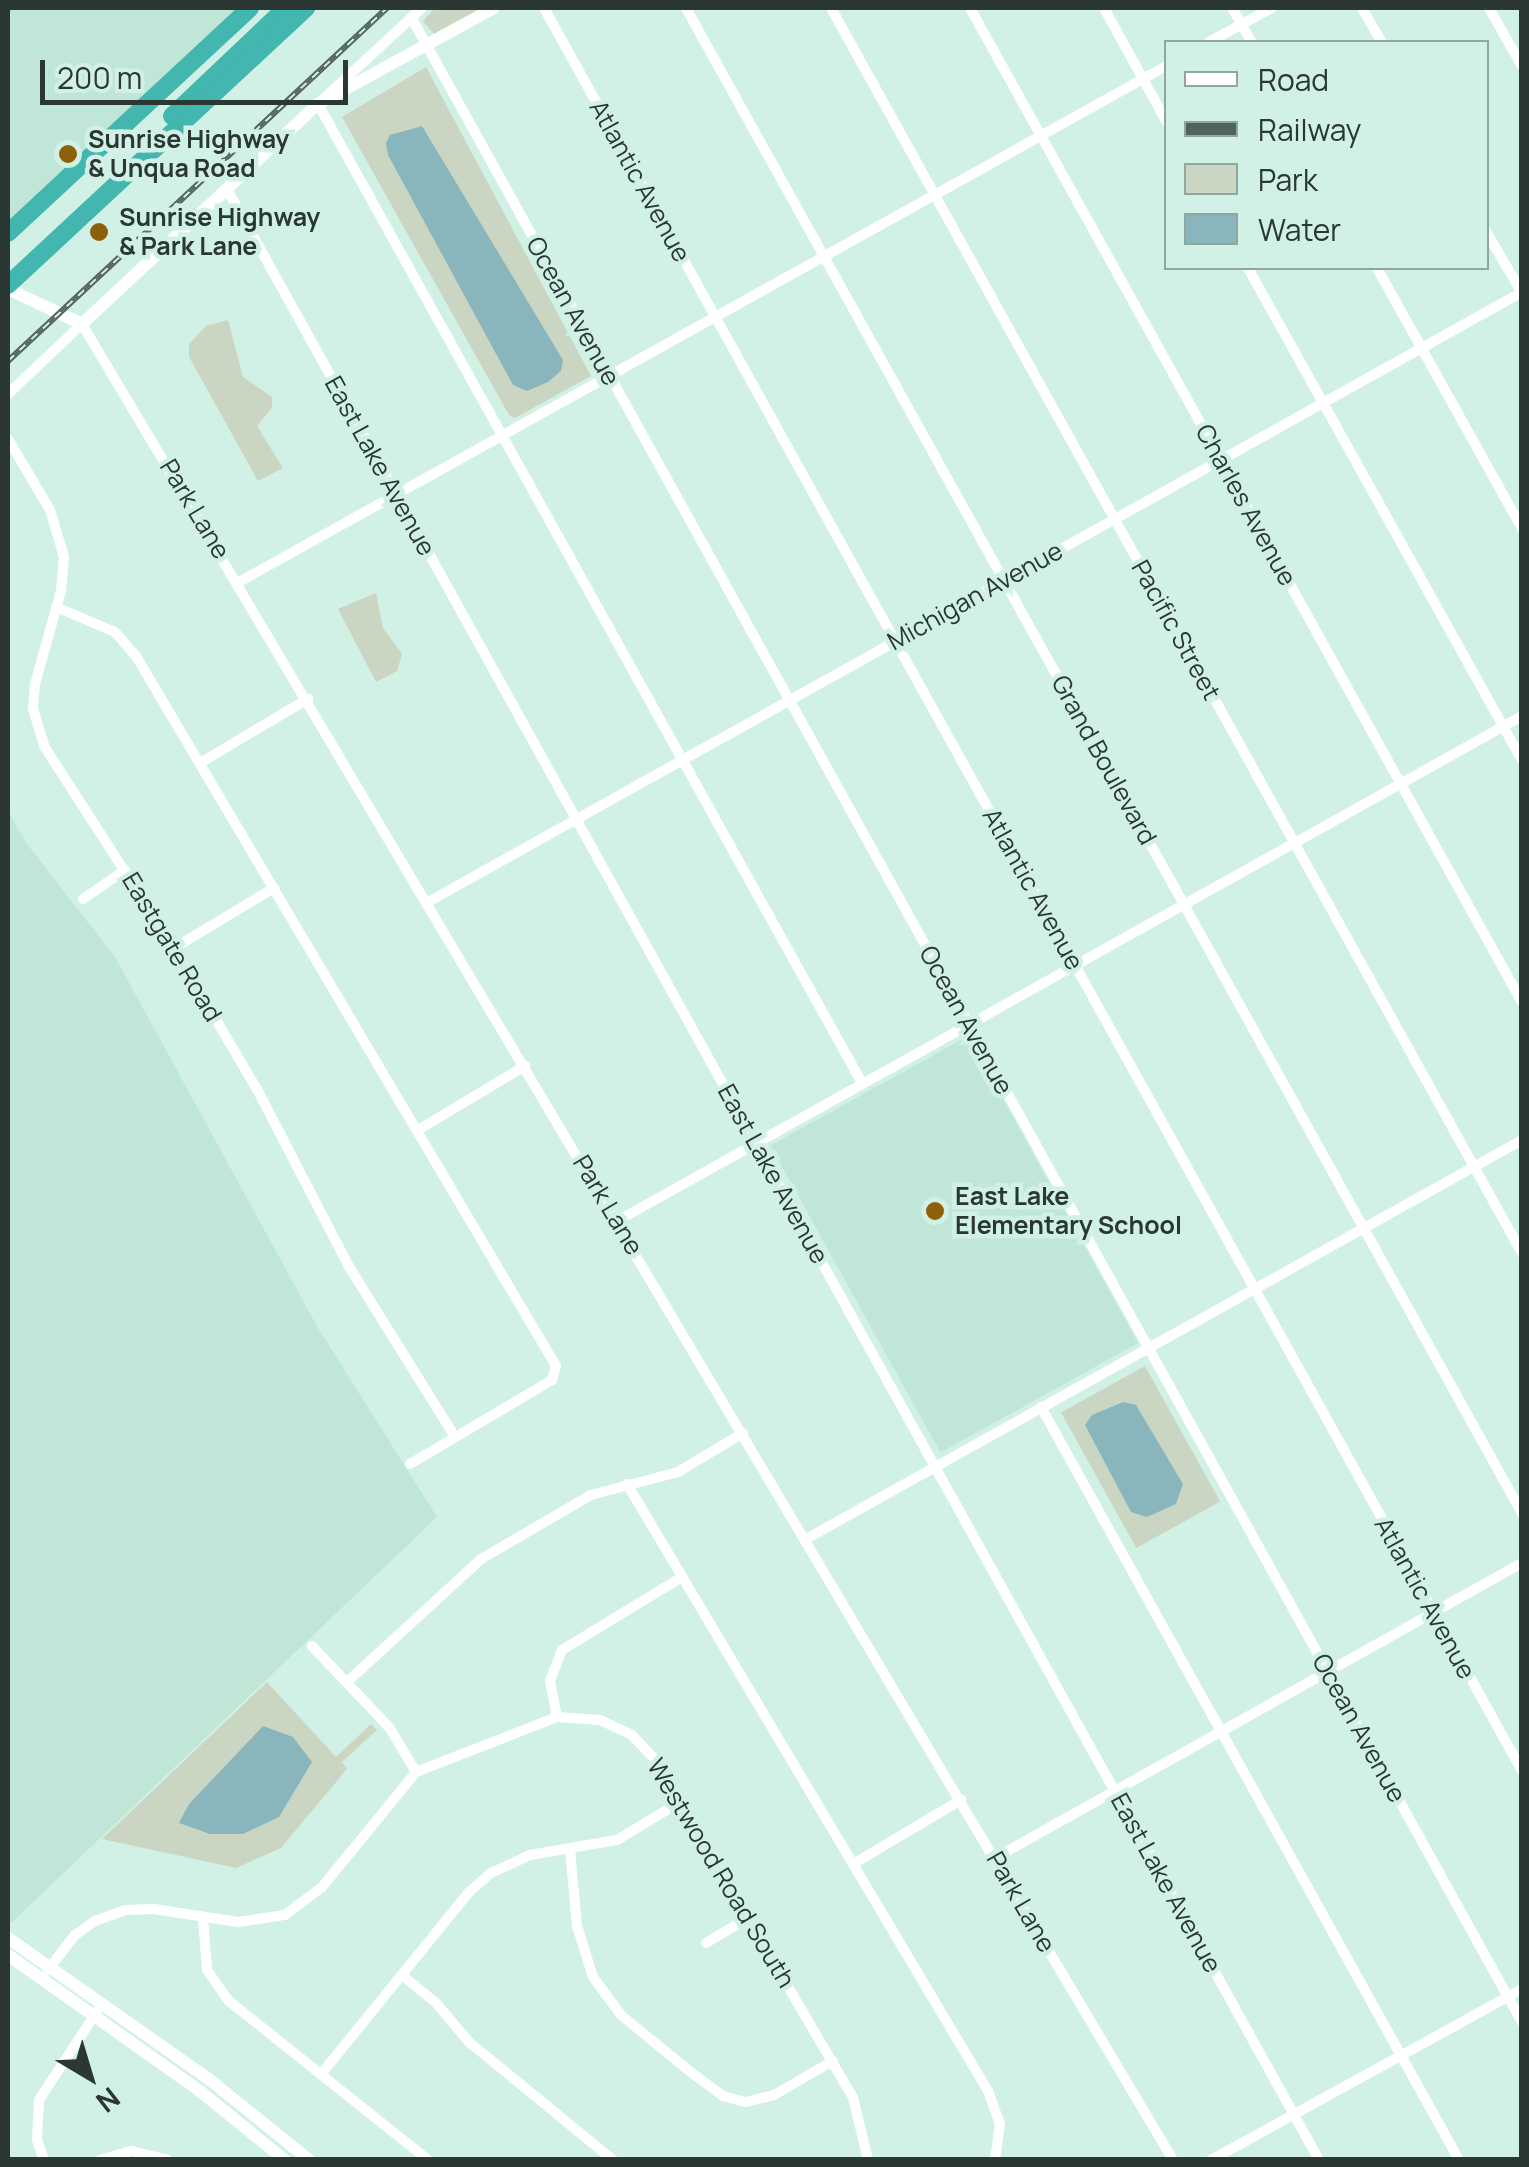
<!DOCTYPE html>
<style>
body{margin:0}
#map{position:relative;width:1529px;height:2167px;overflow:hidden;background:#d2f1e6;font-family:Manrope,sans-serif}
div>[style]{position:absolute}
.built>*{inset:0;background:#bfe6d7;transform-origin:0 0}
.green>*{inset:0;background:#cad6c2;transform-origin:0 0}
.water>*{inset:0;background:#89b6bd}
.minor>*{height:10px;margin:-5px;padding:0 5px;transform-origin:5px;border-radius:5px;background:#fff}
.tertiary>*{height:12px;margin:-6px;padding:0 6px;transform-origin:6px;border-radius:6px;background:#fff}
.trunk>*{height:18px;margin:-9px;padding:0 9px;transform-origin:9px;border-radius:9px;background:#43b6b0}
.rail>*{height:6px;margin-top:-3px;transform-origin:0;background:repeating-linear-gradient(90deg,#d2f1e6 0 8px,#52635d 0 16px);box-sizing:border-box;border-block:2px solid #52635d}
.dots>*{width:28px;height:28px;translate:-50% -50%;box-sizing:border-box;border:5px solid #d2f1e6;border-radius:50%}
span{translate:-50% -50%;white-space:nowrap;text-align:center;line-height:1.15;-webkit-text-stroke:9px #d2f1e6;paint-order:stroke}
.poi-label{font-size:25px;color:#2a3732;font-weight:700}
.left{translate:0 -50%;text-align:left}
.street-label{font-size:25px;color:#2a3732}
.frame{position:absolute;inset:0;border:10px solid #2a3732;pointer-events:none}
.legend{position:absolute;left:1164px;top:40px;width:325px;height:230px;box-sizing:border-box;background:#d2f1e6;border:2px solid #8fa79e;margin:0;padding:12px 18px;list-style:none;font-size:30px;color:#2a3732}
.legend li{display:flex;align-items:center;gap:20px;height:50px}
.legend b{width:50px;border:2px solid #8fa79e}
.north{position:absolute;left:40px;top:2027px;width:100px;height:100px;-webkit-text-stroke:8px #d2f1e6;paint-order:stroke;rotate:142deg;font-size:28px;font-weight:700;line-height:40px;text-align:center;color:#2a3732}
.north::after{content:'';display:block;margin:auto;width:35px;height:45px;background:#2a3732;clip-path:polygon(50% 0,100% 100%,50% 72%,0 100%)}
.scale{position:absolute;left:40px;top:60px;width:308px;height:45px;box-sizing:border-box;border:5px solid #2a3732;border-top:0;padding-left:12px;font-size:30px;line-height:35px;white-space:nowrap;color:#2a3732;-webkit-text-stroke:8px #d2f1e6;paint-order:stroke}
</style>
<div id="map">
<div class="built">
<div style="clip-path:polygon(8px 8px,239px 8px,8px 220px)"></div>
<div style="clip-path:polygon(8px 811px,27px 844px,115px 957px,318px 1328px,437px 1517px,8px 1926px)"></div>
<div style="left:968px;top:1036px;width:351px;height:226px;rotate:61deg"></div>
</div>
<div class="green">
<div style="clip-path:polygon(435px 8px,482px 8px,434px 34px,423px 21px)"></div>
<div style="clip-path:polygon(426px 67px,591px 376px,515px 418px,509px 415px,342px 117px)"></div>
<div style="clip-path:polygon(228px 320px,243px 377px,272px 397px,272px 408px,257px 426px,283px 468px,258px 481px,189px 357px,189px 344px,206px 326px)"></div>
<div style="clip-path:polygon(376px 593px,383px 628px,402px 654px,397px 671px,376px 682px,338px 609px)"></div>
<div style="left:1145px;top:1366px;width:155px;height:96px;rotate:61deg"></div>
<div style="clip-path:polygon(267px 1682px,336px 1757px,371px 1724px,377px 1730px,342px 1762px,347px 1769px,281px 1848px,236px 1868px,102px 1839px)"></div>
</div>
<div class="water">
<div style="clip-path:polygon(422px 126px,563px 360px,561px 371px,548px 382px,527px 391px,513px 385px,388px 155px,386px 143px,390px 135px)"></div>
<div style="clip-path:polygon(1123px 1402px,1136px 1405px,1183px 1484px,1176px 1504px,1147px 1517px,1131px 1512px,1085px 1425px,1092px 1415px)"></div>
<div style="clip-path:polygon(263px 1726px,293px 1737px,312px 1762px,279px 1817px,243px 1834px,210px 1834px,179px 1823px,189px 1804px)"></div>
</div>
<div class="minor">
<div style="left:422px;top:8px;width:142px;rotate:137.3deg"></div>
<div style="left:318px;top:104px;width:1120px;rotate:60.94deg"></div>
<div style="left:544px;top:8px;width:2016px;rotate:60.98deg"></div>
<div style="left:686px;top:8px;width:1722px;rotate:60.95deg"></div>
<div style="left:831px;top:8px;width:1424px;rotate:60.97deg"></div>
<div style="left:970px;top:8px;width:1137px;rotate:60.96deg"></div>
<div style="left:1104px;top:8px;width:129px;rotate:61.2deg"></div>
<div style="left:1232px;top:8px;width:39px;rotate:60deg"></div>
<div style="left:1362px;top:8px;width:39px;rotate:60deg"></div>
<div style="left:1489px;top:8px;width:67px;rotate:60.4deg"></div>
<div style="left:411px;top:17px;width:2292px;rotate:61.01deg"></div>
<div style="left:1209px;top:42px;width:72px;rotate:-28.4deg"></div>
<div style="left:227px;top:189px;width:2253px;rotate:61.01deg"></div>
<div style="left:1486px;top:231px;width:72px;rotate:59.9deg"></div>
<div style="left:1248px;top:268px;width:563px;rotate:60.89deg"></div>
<div style="left:1377px;top:268px;width:299px;rotate:60.9deg"></div>
<div style="left:8px;top:394px;width:102px;rotate:-43.4deg"></div>
<div style="left:82px;top:324px;width:2136px;rotate:59.28deg"></div>
<div style="left:8px;top:439px;width:82px;rotate:59.4deg"></div>
<div style="left:50px;top:510px;width:49px;rotate:73.4deg"></div>
<div style="left:64px;top:557px;width:34px;rotate:95deg"></div>
<div style="left:61px;top:591px;width:97px;rotate:105.6deg"></div>
<div style="left:35px;top:684px;width:25px;rotate:95deg"></div>
<div style="left:33px;top:709px;width:39px;rotate:73deg"></div>
<div style="left:44px;top:746px;width:240px;rotate:57.2deg"></div>
<div style="left:174px;top:948px;width:168px;rotate:59.6deg"></div>
<div style="left:259px;top:1093px;width:194px;rotate:62.6deg"></div>
<div style="left:348px;top:1265px;width:203px;rotate:58.1deg"></div>
<div style="left:239px;top:582px;width:1061px;rotate:-29.1deg"></div>
<div style="left:56px;top:607px;width:64px;rotate:23deg"></div>
<div style="left:115px;top:632px;width:32px;rotate:49deg"></div>
<div style="left:136px;top:656px;width:825px;rotate:59.39deg"></div>
<div style="left:556px;top:1366px;width:15px;rotate:106deg"></div>
<div style="left:552px;top:1380px;width:165px;rotate:149.4deg"></div>
<div style="left:200px;top:763px;width:126px;rotate:-30.7deg"></div>
<div style="left:83px;top:899px;width:51px;rotate:-34.6deg"></div>
<div style="left:428px;top:902px;width:1253px;rotate:-29.14deg"></div>
<div style="left:174px;top:948px;width:117px;rotate:-31deg"></div>
<div style="left:418px;top:1130px;width:125px;rotate:-30.9deg"></div>
<div style="left:617px;top:1221px;width:1036px;rotate:-29.16deg"></div>
<div style="left:1041px;top:1407px;width:861px;rotate:60.96deg"></div>
<div style="left:627px;top:1484px;width:706px;rotate:59.26deg"></div>
<div style="left:988px;top:2091px;width:35px;rotate:70deg"></div>
<div style="left:1000px;top:2124px;width:36px;rotate:98deg"></div>
<div style="left:806px;top:1539px;width:820px;rotate:-29.13deg"></div>
<div style="left:312px;top:1646px;width:112px;rotate:46.5deg"></div>
<div style="left:389px;top:1727px;width:52px;rotate:59deg"></div>
<div style="left:347px;top:1682px;width:182px;rotate:-42.5deg"></div>
<div style="left:481px;top:1559px;width:127px;rotate:-30.2deg"></div>
<div style="left:591px;top:1495px;width:90px;rotate:-14.8deg"></div>
<div style="left:678px;top:1472px;width:76px;rotate:-31deg"></div>
<div style="left:557px;top:1717px;width:37px;rotate:-101deg"></div>
<div style="left:550px;top:1681px;width:33px;rotate:-69deg"></div>
<div style="left:562px;top:1650px;width:140px;rotate:-31.3deg"></div>
<div style="left:570px;top:1849px;width:77px;rotate:84.8deg"></div>
<div style="left:577px;top:1926px;width:53px;rotate:72.6deg"></div>
<div style="left:593px;top:1977px;width:47px;rotate:53.6deg"></div>
<div style="left:621px;top:2015px;width:87px;rotate:39.4deg"></div>
<div style="left:688px;top:2070px;width:44px;rotate:36.6deg"></div>
<div style="left:723px;top:2096px;width:24px;rotate:15deg"></div>
<div style="left:746px;top:2102px;width:29px;rotate:-14deg"></div>
<div style="left:774px;top:2095px;width:68px;rotate:-30deg"></div>
<div style="left:995px;top:1858px;width:604px;rotate:-29.24deg"></div>
<div style="left:853px;top:1864px;width:126px;rotate:-30.7deg"></div>
<div style="left:203px;top:1917px;width:53px;rotate:85.7deg"></div>
<div style="left:207px;top:1970px;width:38px;rotate:55deg"></div>
<div style="left:229px;top:2001px;width:255px;rotate:38.6deg"></div>
<div style="left:706px;top:1943px;width:49px;rotate:-30.8deg"></div>
<div style="left:48px;top:1970px;width:43px;rotate:-52.6deg"></div>
<div style="left:74px;top:1936px;width:26px;rotate:-36deg"></div>
<div style="left:95px;top:1921px;width:33px;rotate:-20deg"></div>
<div style="left:126px;top:1910px;width:28px;rotate:-2deg"></div>
<div style="left:154px;top:1909px;width:85px;rotate:8.8deg"></div>
<div style="left:238px;top:1922px;width:48px;rotate:-8.5deg"></div>
<div style="left:285px;top:1915px;width:46px;rotate:-37.1deg"></div>
<div style="left:322px;top:1887px;width:149px;rotate:-50.7deg"></div>
<div style="left:416px;top:1772px;width:151px;rotate:-21.3deg"></div>
<div style="left:557px;top:1717px;width:43px;rotate:4deg"></div>
<div style="left:600px;top:1720px;width:35px;rotate:25deg"></div>
<div style="left:632px;top:1735px;width:34px;rotate:47deg"></div>
<div style="left:655px;top:1760px;width:391px;rotate:59.6deg"></div>
<div style="left:853px;top:2097px;width:65px;rotate:76.6deg"></div>
<div style="left:402px;top:1975px;width:44px;rotate:39.5deg"></div>
<div style="left:436px;top:2003px;width:51px;rotate:49.8deg"></div>
<div style="left:469px;top:2042px;width:186px;rotate:39.3deg"></div>
<div style="left:322px;top:2073px;width:233px;rotate:-50.9deg"></div>
<div style="left:469px;top:1892px;width:29px;rotate:-41deg"></div>
<div style="left:491px;top:1873px;width:43px;rotate:-24.8deg"></div>
<div style="left:530px;top:1855px;width:88px;rotate:-9.8deg"></div>
<div style="left:617px;top:1840px;width:74px;rotate:-31.1deg"></div>
<div style="left:44px;top:2160px;width:21px;rotate:-109deg"></div>
<div style="left:37px;top:2140px;width:40px;rotate:-87.1deg"></div>
<div style="left:39px;top:2100px;width:108px;rotate:-56.8deg"></div>
<div style="left:100px;top:2160px;width:33px;rotate:-16deg"></div>
<div style="left:132px;top:2151px;width:37px;rotate:14deg"></div>
<div style="left:1211px;top:2160px;width:355px;rotate:-28.8deg"></div>
</div>
<div class="tertiary">
<div style="left:8px;top:289px;width:82px;rotate:25.3deg"></div>
<div style="left:82px;top:324px;width:323px;rotate:-43deg"></div>
<div style="left:318px;top:104px;width:200px;rotate:-28.6deg"></div>
<div style="left:8px;top:1938px;width:247px;rotate:35.1deg"></div>
<div style="left:210px;top:2080px;width:127px;rotate:38.9deg"></div>
<div style="left:8px;top:1955px;width:235px;rotate:35.3deg"></div>
<div style="left:200px;top:2091px;width:109px;rotate:39.1deg"></div>
</div>
<div class="trunk">
<div style="left:172px;top:116px;width:157px;rotate:-43.5deg"></div>
<div style="left:8px;top:233px;width:330px;rotate:-42.9deg"></div>
<div style="left:8px;top:285px;width:407px;rotate:-42.9deg"></div>
</div>
<div class="rail">
<div style="left:8px;top:361px;width:518px;rotate:-42.97deg"></div>
</div>
<div class="dots">
<div style="left:68px;top:154px;background:#8f600a"></div>
<div style="left:99px;top:232px;background:#8f600a"></div>
<div style="left:935px;top:1211px;background:#8f600a"></div>
</div>
<div class="poi-label">
<span class="left" style="left:88px;top:154px">Sunrise Highway<br>&amp; Unqua Road</span>
<span class="left" style="left:119px;top:232px">Sunrise Highway<br>&amp; Park Lane</span>
<span class="left" style="left:955px;top:1211px">East Lake<br>Elementary School</span>
</div>
<div class="street-label">
<span style="left:640px;top:181px;rotate:61deg">Atlantic Avenue</span>
<span style="left:573px;top:311px;rotate:61deg">Ocean Avenue</span>
<span style="left:380px;top:466px;rotate:61deg">East Lake Avenue</span>
<span style="left:1246px;top:505px;rotate:61deg">Charles Avenue</span>
<span style="left:195px;top:509px;rotate:59deg">Park Lane</span>
<span style="left:975px;top:596px;rotate:-29deg">Michigan Avenue</span>
<span style="left:1176px;top:630px;rotate:61deg">Pacific Street</span>
<span style="left:1104px;top:760px;rotate:61deg">Grand Boulevard</span>
<span style="left:1033px;top:889px;rotate:61deg">Atlantic Avenue</span>
<span style="left:172px;top:947px;rotate:59deg">Eastgate Road</span>
<span style="left:966px;top:1020px;rotate:61deg">Ocean Avenue</span>
<span style="left:773px;top:1174px;rotate:61deg">East Lake Avenue</span>
<span style="left:608px;top:1205px;rotate:59deg">Park Lane</span>
<span style="left:1425px;top:1598px;rotate:61deg">Atlantic Avenue</span>
<span style="left:1359px;top:1728px;rotate:61deg">Ocean Avenue</span>
<span style="left:721px;top:1873px;rotate:59deg">Westwood Road South</span>
<span style="left:1166px;top:1883px;rotate:61deg">East Lake Avenue</span>
<span style="left:1021px;top:1902px;rotate:60deg">Park Lane</span>
</div>
<div class="frame"></div>
<ul class="legend">
<li><b style="height:12px;background:#fff"></b>Road</li>
<li><b style="height:12px;background:#52635d"></b>Railway</li>
<li><b style="height:28px;background:#cad6c2"></b>Park</li>
<li><b style="height:28px;background:#89b6bd"></b>Water</li>
</ul>
<div class="north">N</div>
<div class="scale">200 m</div>
</div>
